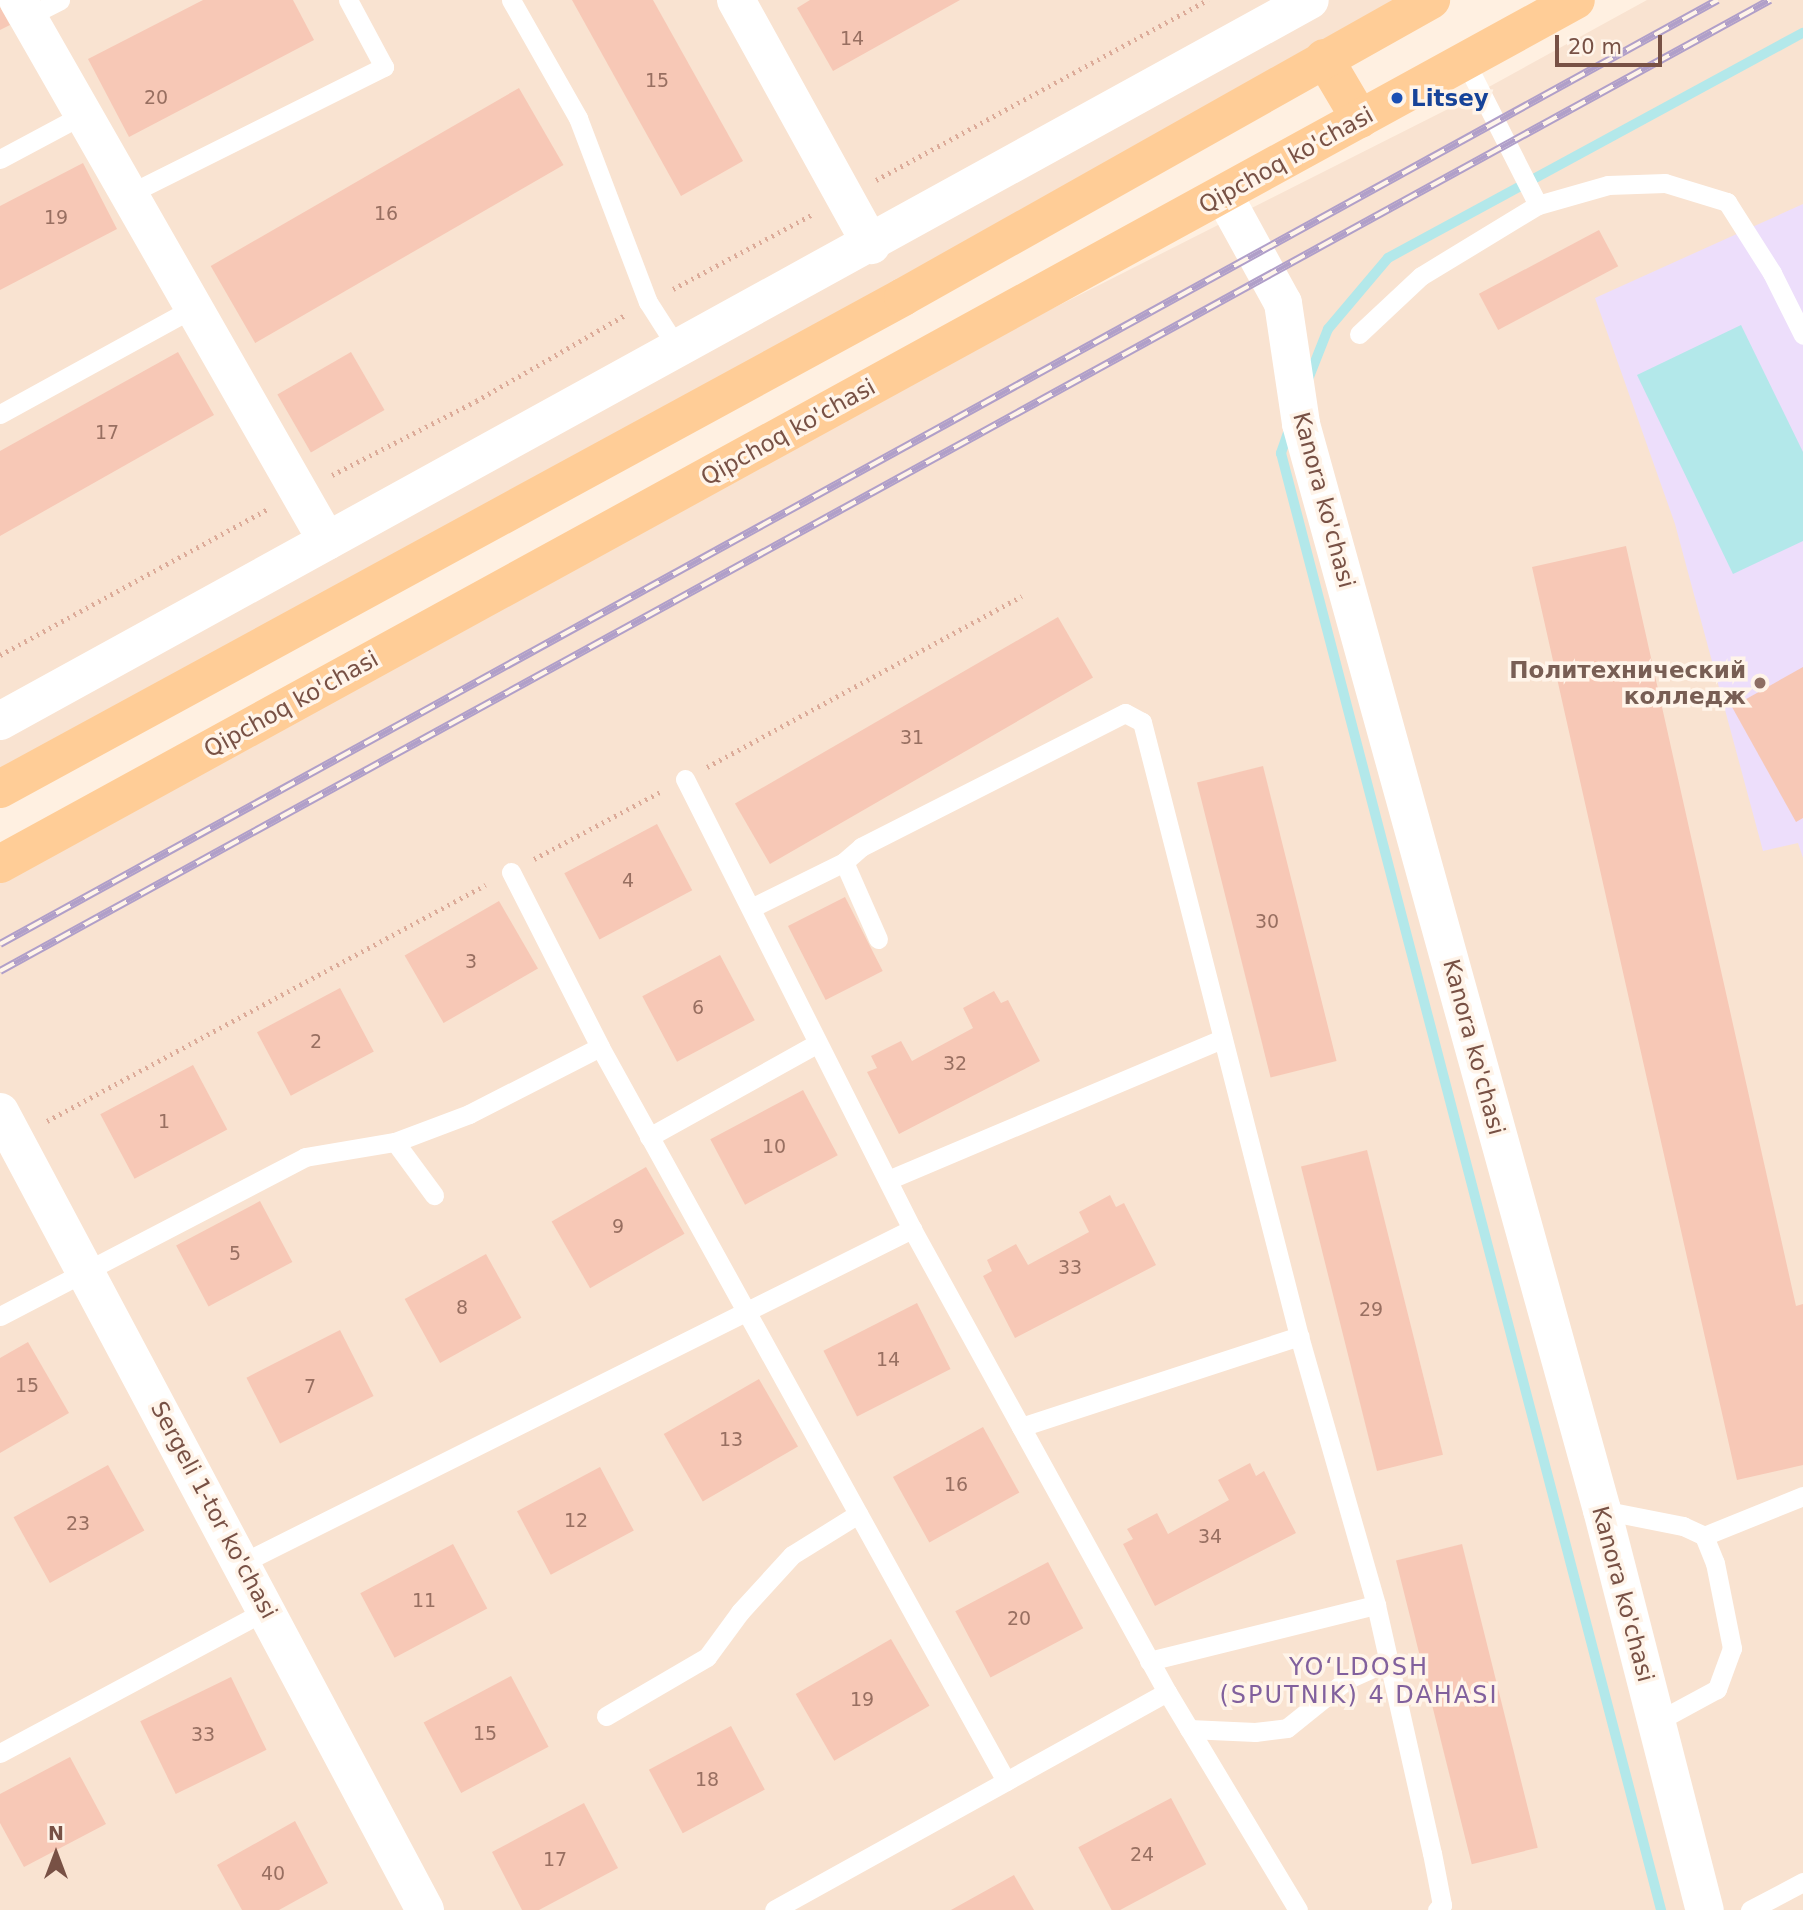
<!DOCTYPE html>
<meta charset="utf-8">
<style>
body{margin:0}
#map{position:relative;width:1803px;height:1910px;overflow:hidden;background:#fff0e1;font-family:"DejaVu Sans",sans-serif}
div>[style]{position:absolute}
.residential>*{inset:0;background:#f9e3d1}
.education>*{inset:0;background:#eddefb}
.water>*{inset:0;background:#b3e8ea}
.stream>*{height:10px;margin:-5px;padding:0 5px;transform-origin:5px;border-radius:5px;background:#b3e8ea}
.building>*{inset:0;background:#f7c8b6;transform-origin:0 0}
.path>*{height:4.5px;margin-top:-2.25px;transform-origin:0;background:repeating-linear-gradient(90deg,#dcab99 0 2px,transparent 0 7px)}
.service>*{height:19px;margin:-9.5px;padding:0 9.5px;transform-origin:9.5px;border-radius:9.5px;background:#fff}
.minor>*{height:38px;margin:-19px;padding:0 19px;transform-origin:19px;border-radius:19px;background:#fff}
.tertiary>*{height:38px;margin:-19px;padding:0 19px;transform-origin:19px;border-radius:19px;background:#fff}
.primary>*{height:38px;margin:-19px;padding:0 19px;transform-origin:19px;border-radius:19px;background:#ffcd97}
.rail>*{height:8px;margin-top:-4px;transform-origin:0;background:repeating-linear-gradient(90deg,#fff4e9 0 16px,#b09fc9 0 32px);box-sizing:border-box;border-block:2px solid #b09fc9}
.dots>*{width:19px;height:19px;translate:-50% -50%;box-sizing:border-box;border:4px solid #fff4e9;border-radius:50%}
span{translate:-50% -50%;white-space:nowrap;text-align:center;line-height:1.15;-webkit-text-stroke:7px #fff4e9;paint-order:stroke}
.number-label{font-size:19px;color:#986f61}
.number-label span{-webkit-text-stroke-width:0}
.transit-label{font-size:23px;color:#164399;font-weight:700}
.left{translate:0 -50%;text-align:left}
.street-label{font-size:23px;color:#785145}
.education-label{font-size:23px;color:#785e54;font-weight:700}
.right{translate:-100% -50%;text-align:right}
.neighbourhood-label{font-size:24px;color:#81609d;letter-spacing:2px}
.north{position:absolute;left:21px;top:1819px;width:70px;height:70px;-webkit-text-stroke:5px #fff4e9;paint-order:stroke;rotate:0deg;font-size:19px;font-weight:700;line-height:28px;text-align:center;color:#785145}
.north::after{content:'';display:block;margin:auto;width:24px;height:32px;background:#785145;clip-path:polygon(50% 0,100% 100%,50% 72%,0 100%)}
.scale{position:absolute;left:1555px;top:35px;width:107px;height:32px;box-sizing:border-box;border:4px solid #785145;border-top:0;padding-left:9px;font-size:21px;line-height:24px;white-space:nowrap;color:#785145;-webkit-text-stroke:5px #fff4e9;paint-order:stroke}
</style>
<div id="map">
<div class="residential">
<div style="clip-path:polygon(0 0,1431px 0,0 789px)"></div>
<div style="clip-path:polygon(1647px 0,1803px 0,1803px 1910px,0 1910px,0 864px,560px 557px,1456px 105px)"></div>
</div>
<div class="education">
<div style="clip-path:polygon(1803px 204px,1803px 858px,1798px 843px,1763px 851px,1675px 524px,1595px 298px)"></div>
</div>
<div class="water">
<div style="clip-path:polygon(1741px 325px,1803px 452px,1803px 541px,1733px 574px,1637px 375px)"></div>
</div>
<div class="stream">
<div style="left:1307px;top:382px;width:57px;rotate:-68.4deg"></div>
<div style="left:1328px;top:329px;width:93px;rotate:-49.8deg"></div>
<div style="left:1388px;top:258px;width:472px;rotate:-28.5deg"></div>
<div style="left:1290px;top:427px;width:28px;rotate:109deg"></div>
<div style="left:1281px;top:453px;width:1506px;rotate:75.38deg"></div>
</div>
<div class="building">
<div style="clip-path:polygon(203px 0,293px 0,314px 40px,129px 137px,88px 59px)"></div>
<div style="clip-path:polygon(572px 0,653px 0,743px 161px,681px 196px)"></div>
<div style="clip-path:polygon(810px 0,960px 0,833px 71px,797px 8px)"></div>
<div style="clip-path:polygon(0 7px,10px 25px,0 30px)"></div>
<div style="left:519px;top:88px;width:89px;height:356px;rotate:60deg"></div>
<div style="clip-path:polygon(83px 163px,117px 229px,0 290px,0 206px)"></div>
<div style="left:1599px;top:230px;width:41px;height:136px;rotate:62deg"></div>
<div style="clip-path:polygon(178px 352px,214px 415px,0 536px,0 451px)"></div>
<div style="left:351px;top:352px;width:67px;height:85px;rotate:60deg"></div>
<div style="clip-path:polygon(1626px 546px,1796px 1306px,1803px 1304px,1803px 1465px,1737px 1480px,1532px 567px)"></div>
<div style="left:1058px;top:617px;width:70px;height:373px;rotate:60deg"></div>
<div style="clip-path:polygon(1803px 667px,1803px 818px,1796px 822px,1732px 707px)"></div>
<div style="left:1263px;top:766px;width:304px;height:68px;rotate:76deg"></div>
<div style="left:657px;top:824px;width:75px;height:105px;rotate:62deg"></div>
<div style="left:845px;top:897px;width:83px;height:64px;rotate:63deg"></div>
<div style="left:499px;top:901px;width:78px;height:109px;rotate:60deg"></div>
<div style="left:720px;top:955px;width:74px;height:88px;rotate:62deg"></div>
<div style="left:340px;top:988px;width:72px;height:94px;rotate:62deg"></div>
<div style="clip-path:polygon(994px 991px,1001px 1003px,1008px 1000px,1040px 1061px,899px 1134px,867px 1072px,877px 1068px,871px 1056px,901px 1041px,912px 1061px,973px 1028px,963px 1008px)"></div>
<div style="left:193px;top:1065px;width:73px;height:105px;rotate:62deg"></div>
<div style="left:803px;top:1090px;width:74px;height:105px;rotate:62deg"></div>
<div style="left:1367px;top:1150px;width:314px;height:68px;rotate:76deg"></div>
<div style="left:646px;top:1167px;width:77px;height:109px;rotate:60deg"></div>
<div style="clip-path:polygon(1110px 1195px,1116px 1207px,1124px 1203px,1156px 1265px,1015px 1338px,983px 1276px,992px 1271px,987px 1260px,1016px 1244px,1028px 1265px,1089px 1232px,1079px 1212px)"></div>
<div style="left:260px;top:1201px;width:69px;height:95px;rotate:62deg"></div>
<div style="left:486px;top:1254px;width:73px;height:93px;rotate:61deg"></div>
<div style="left:917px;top:1303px;width:74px;height:105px;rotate:63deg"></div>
<div style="left:340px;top:1330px;width:74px;height:105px;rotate:63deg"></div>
<div style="clip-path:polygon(28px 1342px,69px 1413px,0 1453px,0 1358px)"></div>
<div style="left:759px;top:1379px;width:78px;height:110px;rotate:60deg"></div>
<div style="left:983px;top:1427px;width:75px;height:103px;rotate:61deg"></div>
<div style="clip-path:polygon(1250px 1463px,1256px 1476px,1264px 1471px,1296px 1533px,1155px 1606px,1123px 1544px,1133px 1539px,1127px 1529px,1157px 1513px,1168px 1534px,1229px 1500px,1218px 1480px)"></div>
<div style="left:108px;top:1465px;width:75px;height:108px;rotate:61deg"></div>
<div style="left:600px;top:1467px;width:72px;height:94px;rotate:62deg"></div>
<div style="left:453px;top:1544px;width:73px;height:105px;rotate:62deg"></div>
<div style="left:1462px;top:1544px;width:313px;height:68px;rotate:76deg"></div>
<div style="left:1048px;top:1562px;width:75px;height:105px;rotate:62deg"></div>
<div style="left:891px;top:1639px;width:77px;height:110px;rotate:60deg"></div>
<div style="left:511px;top:1676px;width:80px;height:99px;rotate:62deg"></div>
<div style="left:231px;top:1677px;width:81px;height:101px;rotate:64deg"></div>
<div style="left:731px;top:1726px;width:72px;height:93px;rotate:62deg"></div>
<div style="clip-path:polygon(70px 1757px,106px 1824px,24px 1867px,0 1823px,0 1794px)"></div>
<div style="left:1171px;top:1798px;width:75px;height:105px;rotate:62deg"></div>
<div style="clip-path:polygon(584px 1803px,618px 1868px,539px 1910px,522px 1910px,492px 1852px)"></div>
<div style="clip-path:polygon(295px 1821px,328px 1883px,279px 1910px,242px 1910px,217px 1865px)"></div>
<div style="clip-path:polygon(1014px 1875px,1034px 1910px,951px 1910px)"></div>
</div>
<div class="path">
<div style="left:876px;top:180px;width:378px;rotate:-28.5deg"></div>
<div style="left:673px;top:289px;width:159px;rotate:-28.2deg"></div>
<div style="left:332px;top:475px;width:162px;rotate:-27.2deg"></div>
<div style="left:476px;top:401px;width:172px;rotate:-30deg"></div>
<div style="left:0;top:655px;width:305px;rotate:-28.6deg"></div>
<div style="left:707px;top:767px;width:358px;rotate:-28.5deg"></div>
<div style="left:534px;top:859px;width:145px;rotate:-28deg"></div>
<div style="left:47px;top:1121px;width:498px;rotate:-28.3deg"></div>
</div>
<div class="service">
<div style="left:511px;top:0;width:136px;rotate:60.4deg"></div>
<div style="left:578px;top:118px;width:197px;rotate:69.2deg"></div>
<div style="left:648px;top:302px;width:56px;rotate:57.4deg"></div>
<div style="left:27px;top:17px;width:37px;rotate:-27deg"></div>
<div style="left:0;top:159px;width:93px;rotate:-28.2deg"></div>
<div style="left:129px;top:194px;width:285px;rotate:-26.5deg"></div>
<div style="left:384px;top:67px;width:76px;rotate:-118.2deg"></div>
<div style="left:1538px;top:205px;width:73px;rotate:-15.9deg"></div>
<div style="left:1608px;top:185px;width:57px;rotate:-2deg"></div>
<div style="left:1665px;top:183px;width:65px;rotate:17deg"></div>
<div style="left:1727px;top:202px;width:84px;rotate:57.6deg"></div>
<div style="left:1772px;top:273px;width:69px;rotate:63.4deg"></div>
<div style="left:1359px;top:334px;width:85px;rotate:-43.1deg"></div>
<div style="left:1421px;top:276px;width:137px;rotate:-31.3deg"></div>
<div style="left:1538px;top:205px;width:161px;rotate:-116.9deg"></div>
<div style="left:0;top:414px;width:222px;rotate:-28.8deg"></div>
<div style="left:685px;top:779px;width:504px;rotate:63.23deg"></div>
<div style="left:912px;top:1229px;width:529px;rotate:61.16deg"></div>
<div style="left:1167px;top:1692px;width:449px;rotate:151deg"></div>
<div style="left:511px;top:872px;width:196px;rotate:63deg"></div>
<div style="left:600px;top:1047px;width:839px;rotate:61.05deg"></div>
<div style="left:751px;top:908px;width:104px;rotate:-26.3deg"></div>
<div style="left:878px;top:939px;width:84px;rotate:-113.8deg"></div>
<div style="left:844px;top:862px;width:23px;rotate:-41deg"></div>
<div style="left:861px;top:847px;width:296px;rotate:-26.9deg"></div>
<div style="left:1125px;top:713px;width:19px;rotate:28deg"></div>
<div style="left:1142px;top:722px;width:634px;rotate:75.66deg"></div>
<div style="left:1299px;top:1336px;width:280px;rotate:74deg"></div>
<div style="left:1376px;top:1605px;width:254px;rotate:77.3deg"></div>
<div style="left:1432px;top:1853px;width:53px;rotate:79.1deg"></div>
<div style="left:1442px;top:1905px;width:7px;rotate:135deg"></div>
<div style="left:649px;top:1137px;width:193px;rotate:-29.1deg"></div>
<div style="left:395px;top:1142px;width:66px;rotate:53.7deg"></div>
<div style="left:888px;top:1180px;width:363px;rotate:-22.9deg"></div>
<div style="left:0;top:1316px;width:344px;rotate:-27.5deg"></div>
<div style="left:305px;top:1157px;width:91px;rotate:-9.5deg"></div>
<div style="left:395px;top:1142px;width:79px;rotate:-20.7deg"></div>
<div style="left:469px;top:1114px;width:147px;rotate:-27.1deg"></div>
<div style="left:1021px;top:1427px;width:293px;rotate:-18.1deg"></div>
<div style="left:1602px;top:1510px;width:83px;rotate:11.2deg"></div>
<div style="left:1683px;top:1526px;width:23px;rotate:25deg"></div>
<div style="left:1704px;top:1536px;width:29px;rotate:68deg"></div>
<div style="left:1715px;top:1563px;width:87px;rotate:78.7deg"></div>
<div style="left:1732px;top:1648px;width:44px;rotate:110.1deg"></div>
<div style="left:1717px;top:1689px;width:69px;rotate:151.6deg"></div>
<div style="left:1704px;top:1536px;width:107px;rotate:-22deg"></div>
<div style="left:242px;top:1563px;width:749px;rotate:-26.5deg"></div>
<div style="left:1149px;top:1661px;width:234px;rotate:-13.9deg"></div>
<div style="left:1167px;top:1692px;width:254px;rotate:59deg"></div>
<div style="left:606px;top:1716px;width:117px;rotate:-30.3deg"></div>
<div style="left:707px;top:1657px;width:56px;rotate:-53.7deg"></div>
<div style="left:740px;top:1612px;width:77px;rotate:-47.6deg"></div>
<div style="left:792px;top:1555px;width:78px;rotate:-31.8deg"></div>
<div style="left:1189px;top:1729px;width:66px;rotate:2.6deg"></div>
<div style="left:1255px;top:1732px;width:32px;rotate:-7deg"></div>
<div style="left:1287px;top:1728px;width:78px;rotate:-38.8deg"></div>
<div style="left:1348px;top:1679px;width:44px;rotate:-24.2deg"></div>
<div style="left:0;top:1753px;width:303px;rotate:-28.2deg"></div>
<div style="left:1750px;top:1910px;width:60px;rotate:-27.8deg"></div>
</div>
<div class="minor">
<div style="left:18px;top:0;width:623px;rotate:60.27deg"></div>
<div style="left:736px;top:0;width:280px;rotate:61.1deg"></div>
<div style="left:0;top:721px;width:1495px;rotate:-28.83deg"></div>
<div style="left:0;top:1112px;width:904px;rotate:61.96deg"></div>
</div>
<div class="tertiary">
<div style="left:1223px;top:194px;width:124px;rotate:61.2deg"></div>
<div style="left:1283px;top:303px;width:122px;rotate:81.5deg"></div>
<div style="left:1301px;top:424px;width:1127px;rotate:74.51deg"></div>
<div style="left:1602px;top:1510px;width:413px;rotate:75.6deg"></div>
</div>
<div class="primary">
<div style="left:1324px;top:58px;width:71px;rotate:59.5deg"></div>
<div style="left:0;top:789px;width:1028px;rotate:-28.58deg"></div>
<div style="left:903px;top:297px;width:606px;rotate:-29.36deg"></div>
<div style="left:0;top:864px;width:1797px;rotate:-28.73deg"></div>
</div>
<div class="rail">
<div style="left:0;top:944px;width:1960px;rotate:-28.79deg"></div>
<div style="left:0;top:971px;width:2019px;rotate:-28.75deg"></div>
</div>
<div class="dots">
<div style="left:1397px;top:98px;background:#1a4fb4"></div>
<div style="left:1760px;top:683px;background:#8d6e63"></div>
</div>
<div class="number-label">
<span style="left:852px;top:39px">14</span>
<span style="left:657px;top:81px">15</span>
<span style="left:156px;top:98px">20</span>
<span style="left:386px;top:214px">16</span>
<span style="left:56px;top:218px">19</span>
<span style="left:107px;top:433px">17</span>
<span style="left:912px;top:738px">31</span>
<span style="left:628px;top:881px">4</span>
<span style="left:1267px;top:922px">30</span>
<span style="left:471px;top:962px">3</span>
<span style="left:698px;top:1008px">6</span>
<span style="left:316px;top:1042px">2</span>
<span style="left:955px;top:1064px">32</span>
<span style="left:164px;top:1122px">1</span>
<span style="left:774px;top:1147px">10</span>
<span style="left:618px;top:1227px">9</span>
<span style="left:235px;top:1254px">5</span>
<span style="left:1070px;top:1268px">33</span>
<span style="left:462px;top:1308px">8</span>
<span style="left:1371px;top:1310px">29</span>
<span style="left:888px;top:1360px">14</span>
<span style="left:27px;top:1386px">15</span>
<span style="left:310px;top:1387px">7</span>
<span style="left:731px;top:1440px">13</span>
<span style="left:956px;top:1485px">16</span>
<span style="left:576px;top:1521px">12</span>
<span style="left:78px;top:1524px">23</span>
<span style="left:1210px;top:1537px">34</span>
<span style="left:424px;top:1601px">11</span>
<span style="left:1019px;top:1619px">20</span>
<span style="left:862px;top:1700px">19</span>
<span style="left:485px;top:1734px">15</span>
<span style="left:203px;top:1735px">33</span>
<span style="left:707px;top:1780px">18</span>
<span style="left:1142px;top:1855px">24</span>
<span style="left:555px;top:1860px">17</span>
<span style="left:273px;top:1874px">40</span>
</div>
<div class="transit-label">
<span class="left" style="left:1411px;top:98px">Litsey</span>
</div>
<div class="street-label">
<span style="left:1286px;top:160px;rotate:-29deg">Qipchoq ko'chasi</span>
<span style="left:788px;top:432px;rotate:-29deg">Qipchoq ko'chasi</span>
<span style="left:1324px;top:500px;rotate:75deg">Kanora ko'chasi</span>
<span style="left:291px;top:704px;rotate:-29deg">Qipchoq ko'chasi</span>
<span style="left:1474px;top:1047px;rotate:75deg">Kanora ko'chasi</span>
<span style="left:214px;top:1510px;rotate:62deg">Sergeli 1-tor ko'chasi</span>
<span style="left:1623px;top:1594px;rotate:75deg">Kanora ko'chasi</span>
</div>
<div class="education-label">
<span class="right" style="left:1746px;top:683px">Политехнический<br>колледж</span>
</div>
<div class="neighbourhood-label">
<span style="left:1359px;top:1682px">YO‘LDOSH<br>(SPUTNIK) 4 DAHASI</span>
</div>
<div class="north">N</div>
<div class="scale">20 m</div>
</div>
